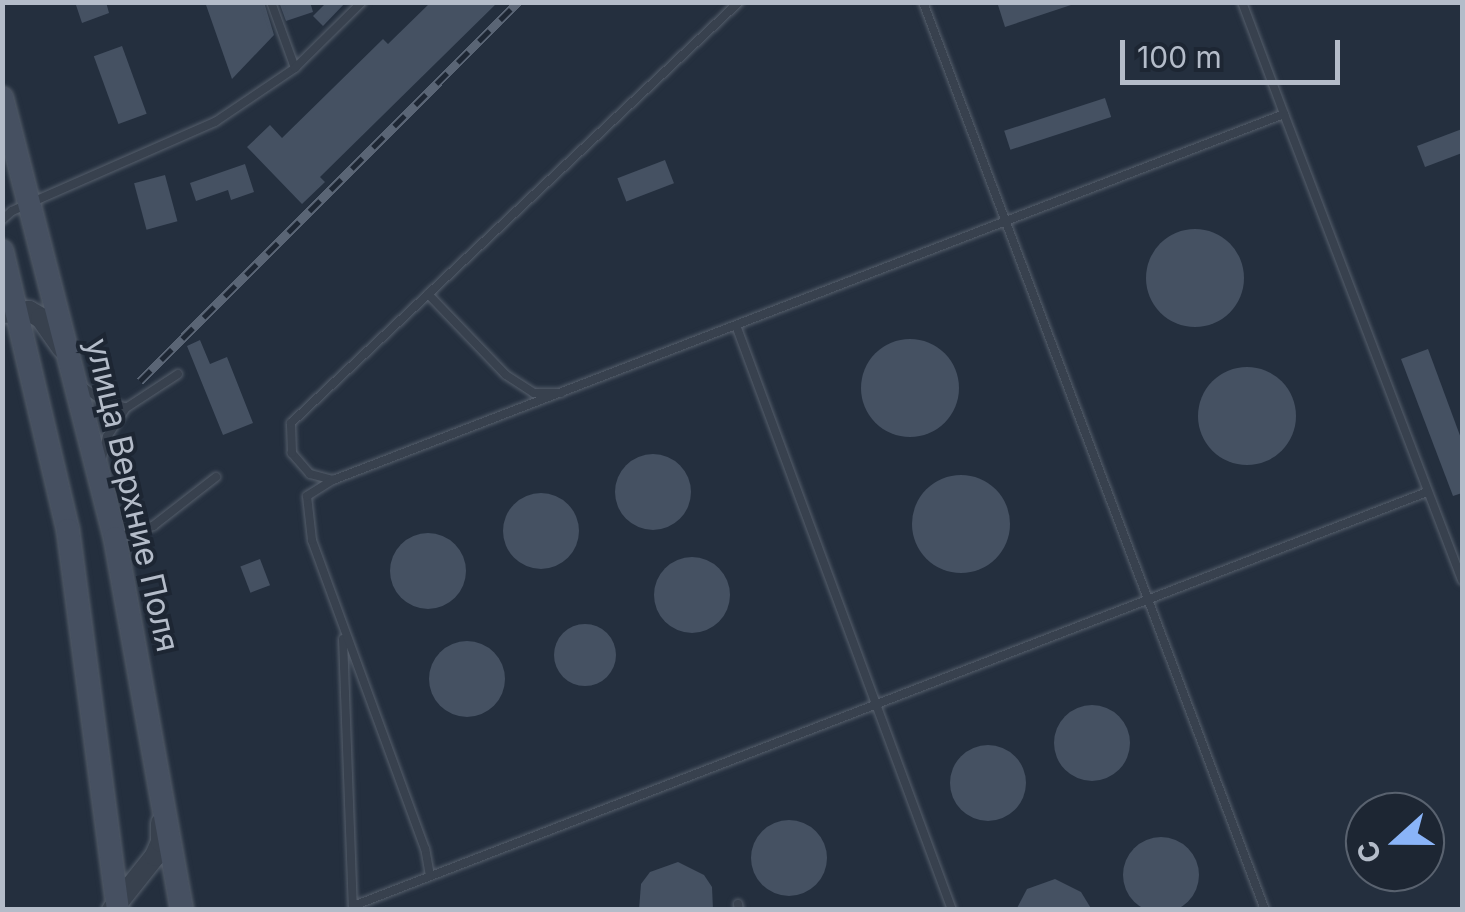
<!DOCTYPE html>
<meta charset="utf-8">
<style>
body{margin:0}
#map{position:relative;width:1465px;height:912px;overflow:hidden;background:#242f3e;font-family:Inter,sans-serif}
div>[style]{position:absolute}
.building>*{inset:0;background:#455162;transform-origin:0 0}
.round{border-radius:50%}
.roads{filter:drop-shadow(0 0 2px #565f6c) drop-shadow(0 0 2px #565f6c)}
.service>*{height:8px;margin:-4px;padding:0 4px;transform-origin:4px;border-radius:4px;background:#38414e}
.tertiary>*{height:20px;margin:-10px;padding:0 10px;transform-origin:10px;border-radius:10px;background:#38414e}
.secondary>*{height:22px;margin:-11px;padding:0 11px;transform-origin:11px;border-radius:11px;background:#465061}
.rail>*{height:9px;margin-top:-4.5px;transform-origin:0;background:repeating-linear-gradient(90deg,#1d2633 0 15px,#5a6575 0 30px);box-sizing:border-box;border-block:2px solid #5a6575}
span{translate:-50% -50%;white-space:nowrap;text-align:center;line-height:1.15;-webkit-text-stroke:8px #1d2633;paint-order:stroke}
.street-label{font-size:32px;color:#b4bcc9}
.frame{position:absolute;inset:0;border:5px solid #b4bcc9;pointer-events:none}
.north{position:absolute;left:1345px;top:792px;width:100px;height:100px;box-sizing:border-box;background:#1d2633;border:2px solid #59626f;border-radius:50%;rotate:249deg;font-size:28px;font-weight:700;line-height:40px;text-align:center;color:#b4bcc9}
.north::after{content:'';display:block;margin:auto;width:35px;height:45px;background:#8ab4f8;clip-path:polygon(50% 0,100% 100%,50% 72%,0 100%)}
.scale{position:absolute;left:1120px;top:40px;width:220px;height:45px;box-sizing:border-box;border:5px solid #b4bcc9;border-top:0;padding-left:12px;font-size:30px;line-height:35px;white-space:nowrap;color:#b4bcc9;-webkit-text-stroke:8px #1d2633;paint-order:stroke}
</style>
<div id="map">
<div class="building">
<div style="clip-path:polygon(75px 2px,106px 2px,109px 13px,82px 23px)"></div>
<div style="clip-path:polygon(205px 2px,264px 2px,274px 35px,232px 79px)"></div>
<div style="clip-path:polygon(279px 2px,310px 2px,313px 12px,286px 21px)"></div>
<div style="clip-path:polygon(327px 2px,346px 2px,323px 26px,313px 16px)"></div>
<div style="clip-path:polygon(431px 2px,498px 2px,320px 177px,325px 182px,302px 204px,247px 147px,270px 125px,282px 138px,383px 39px,388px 44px)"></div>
<div style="clip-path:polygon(1005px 2px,1070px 2px,1071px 5px,1005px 27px,998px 5px)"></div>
<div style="left:122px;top:46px;width:72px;height:30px;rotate:70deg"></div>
<div style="left:1105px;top:98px;width:20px;height:106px;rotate:72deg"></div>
<div style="clip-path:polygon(1462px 129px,1462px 153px,1425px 167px,1417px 146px)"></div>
<div style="left:665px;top:160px;width:25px;height:51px;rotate:69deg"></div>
<div style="clip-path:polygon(245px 164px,254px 192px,231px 200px,228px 190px,196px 201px,190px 183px)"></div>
<div style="left:165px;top:175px;width:48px;height:32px;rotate:75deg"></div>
<div class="round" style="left:1146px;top:229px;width:98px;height:98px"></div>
<div class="round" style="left:861px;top:339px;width:98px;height:98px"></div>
<div style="clip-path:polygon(200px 340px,210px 364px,227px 357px,253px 423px,223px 435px,187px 346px)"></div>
<div style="clip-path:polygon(1428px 349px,1462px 441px,1462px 493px,1453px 496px,1401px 359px)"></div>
<div class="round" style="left:1198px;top:367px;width:98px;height:98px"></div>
<div class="round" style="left:615px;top:454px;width:76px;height:76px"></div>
<div class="round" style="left:912px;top:475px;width:98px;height:98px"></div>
<div class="round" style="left:503px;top:493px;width:76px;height:76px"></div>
<div class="round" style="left:390px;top:533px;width:76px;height:76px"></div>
<div class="round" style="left:654px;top:557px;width:76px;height:76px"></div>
<div style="left:260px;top:559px;width:28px;height:21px;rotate:69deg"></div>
<div class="round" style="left:554px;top:624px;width:62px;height:62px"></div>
<div class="round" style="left:429px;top:641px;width:76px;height:76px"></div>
<div class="round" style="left:1054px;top:705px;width:76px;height:76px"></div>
<div class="round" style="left:950px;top:745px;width:76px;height:76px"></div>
<div class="round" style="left:751px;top:820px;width:76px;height:76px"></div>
<div class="round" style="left:1123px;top:837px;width:76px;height:76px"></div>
<div style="clip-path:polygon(678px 862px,704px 875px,712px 887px,713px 910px,639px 910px,641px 884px,650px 872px)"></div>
<div style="clip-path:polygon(1055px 879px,1081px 892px,1092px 910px,1016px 910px,1027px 889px)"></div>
</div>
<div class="roads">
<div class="service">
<div style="left:271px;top:2px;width:70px;rotate:70deg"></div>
<div style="left:923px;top:2px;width:970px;rotate:69.36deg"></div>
<div style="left:1242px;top:2px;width:120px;rotate:69.4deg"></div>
<div style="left:2px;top:220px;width:13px;rotate:-42deg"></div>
<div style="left:12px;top:211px;width:222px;rotate:-23.7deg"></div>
<div style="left:215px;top:122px;width:97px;rotate:-34deg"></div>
<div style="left:295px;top:68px;width:94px;rotate:-44.6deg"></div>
<div style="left:428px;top:294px;width:112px;rotate:46.1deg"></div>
<div style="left:506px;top:375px;width:33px;rotate:33deg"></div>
<div style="left:534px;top:393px;width:27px"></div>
<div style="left:737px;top:328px;width:620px;rotate:69.72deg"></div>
<div style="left:82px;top:386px;width:21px;rotate:37deg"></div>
<div style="left:99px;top:399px;width:28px;rotate:18deg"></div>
<div style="left:102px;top:458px;width:22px;rotate:-77deg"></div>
<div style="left:107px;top:437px;width:35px;rotate:-57deg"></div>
<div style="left:126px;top:408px;width:62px;rotate:-33.2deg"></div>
<div style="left:333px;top:480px;width:24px;rotate:-165deg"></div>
<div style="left:310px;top:474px;width:28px;rotate:-131deg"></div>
<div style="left:292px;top:453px;width:30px;rotate:-92deg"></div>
<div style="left:291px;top:423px;width:615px;rotate:-43.22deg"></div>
<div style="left:119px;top:537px;width:36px;rotate:-18deg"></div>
<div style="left:153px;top:526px;width:80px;rotate:-37.9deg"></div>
<div style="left:343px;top:639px;width:271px;rotate:87.9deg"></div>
<div style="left:430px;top:876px;width:27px;rotate:-100deg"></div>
<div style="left:425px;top:849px;width:329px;rotate:-110.1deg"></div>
<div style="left:312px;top:540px;width:44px;rotate:-96.5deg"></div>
<div style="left:307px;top:496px;width:31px;rotate:-32deg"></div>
<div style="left:333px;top:480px;width:1019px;rotate:-21.05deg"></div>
<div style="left:1284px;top:114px;width:499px;rotate:69.1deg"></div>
<div style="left:738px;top:904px;width:6px;rotate:81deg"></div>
<div style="left:353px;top:906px;width:1151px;rotate:-21.08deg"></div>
</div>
<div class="tertiary">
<div style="left:2px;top:313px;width:27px;rotate:-4deg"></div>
<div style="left:29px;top:311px;width:14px;rotate:30deg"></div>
<div style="left:41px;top:318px;width:37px;rotate:55deg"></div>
<div style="left:112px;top:910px;width:69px;rotate:-51.5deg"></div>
<div style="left:155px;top:856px;width:15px;rotate:-67deg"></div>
<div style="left:161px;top:842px;width:19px;rotate:-90deg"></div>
</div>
<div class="secondary">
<div style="left:2px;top:98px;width:454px;rotate:75.6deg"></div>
<div style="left:115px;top:538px;width:378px;rotate:79.8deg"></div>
<div style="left:2px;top:251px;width:287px;rotate:76.7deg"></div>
<div style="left:68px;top:530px;width:383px;rotate:82.5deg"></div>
</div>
</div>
<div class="rail">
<div style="left:140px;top:381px;width:535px;rotate:-45.08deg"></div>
</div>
<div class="street-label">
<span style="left:132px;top:495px;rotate:77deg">улица Верхние Поля</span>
</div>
<div class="frame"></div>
<div class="north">С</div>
<div class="scale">100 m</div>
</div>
